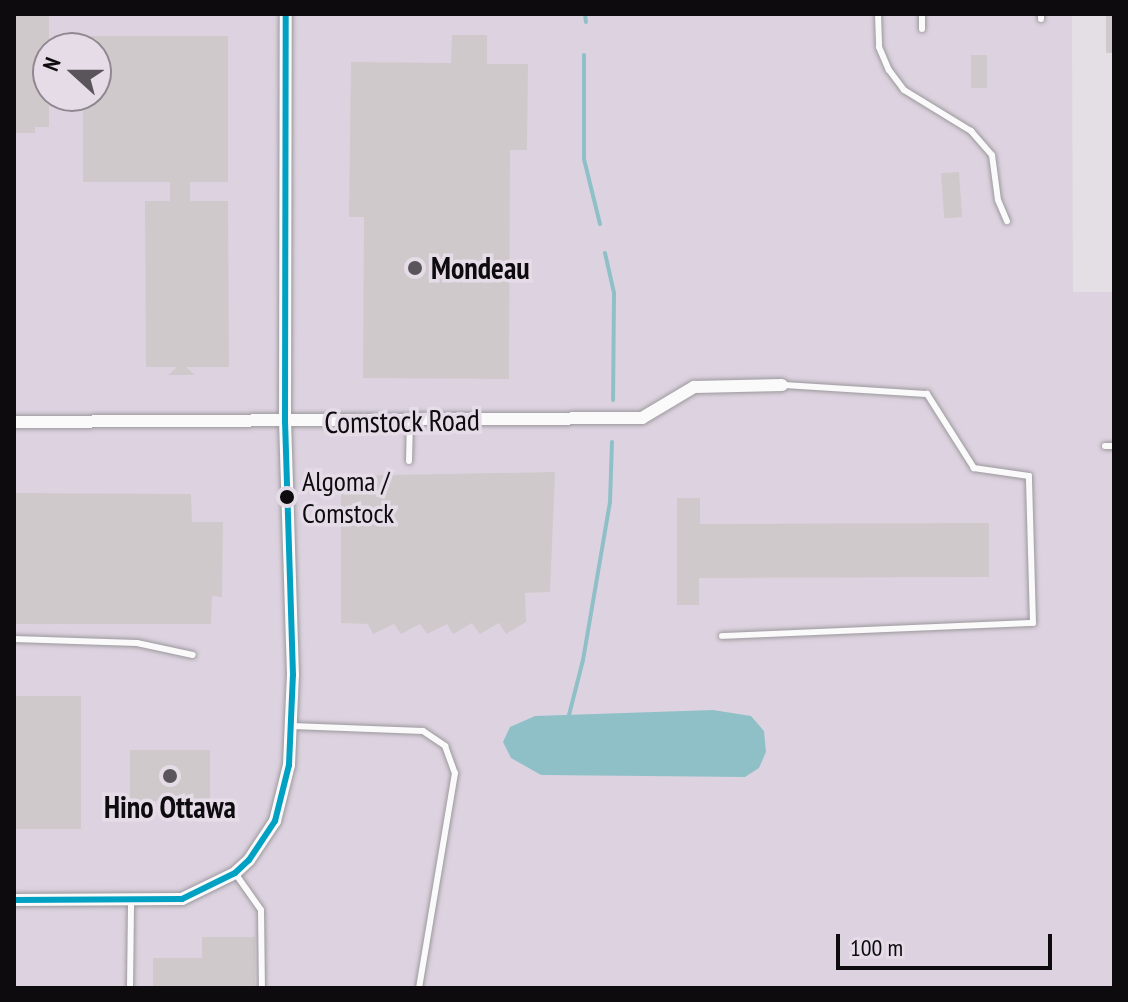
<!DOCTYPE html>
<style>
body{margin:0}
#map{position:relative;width:1128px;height:1002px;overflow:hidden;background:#e4dfe5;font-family:"PT Sans Narrow",sans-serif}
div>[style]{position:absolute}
.built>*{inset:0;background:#ddd3e0}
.water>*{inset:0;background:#90c0c7}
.stream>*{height:4px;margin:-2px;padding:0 2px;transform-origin:2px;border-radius:2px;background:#90c0c7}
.building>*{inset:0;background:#cfc9cb;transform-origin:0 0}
.roads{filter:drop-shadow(0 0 2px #9b989c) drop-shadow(0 0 2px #9b989c)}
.service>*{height:6px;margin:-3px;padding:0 3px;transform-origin:3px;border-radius:3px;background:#fbfafb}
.minor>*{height:12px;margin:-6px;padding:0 6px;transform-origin:6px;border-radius:6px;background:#fbfafb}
.bus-1>*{height:6px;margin:-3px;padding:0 3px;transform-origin:3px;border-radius:3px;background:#01a1c4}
.dots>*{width:22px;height:22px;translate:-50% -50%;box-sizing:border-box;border:4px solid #e5dce8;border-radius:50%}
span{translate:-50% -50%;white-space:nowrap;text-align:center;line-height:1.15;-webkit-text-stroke:7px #e5dce8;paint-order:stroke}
.bus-label{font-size:28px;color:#0e0b0f}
.left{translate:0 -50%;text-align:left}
.poi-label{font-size:30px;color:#0e0b0f;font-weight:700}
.street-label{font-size:30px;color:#0e0b0f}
.frame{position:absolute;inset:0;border:16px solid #0e0b0f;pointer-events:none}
.north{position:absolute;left:32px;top:32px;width:80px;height:80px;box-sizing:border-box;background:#e5dce8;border:2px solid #8f8891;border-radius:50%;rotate:291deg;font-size:22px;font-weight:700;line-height:32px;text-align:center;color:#0e0b0f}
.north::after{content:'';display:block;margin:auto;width:28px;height:36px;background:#59555a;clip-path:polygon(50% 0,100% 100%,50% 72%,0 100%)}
.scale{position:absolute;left:836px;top:934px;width:216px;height:36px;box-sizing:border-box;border:4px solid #0e0b0f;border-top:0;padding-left:10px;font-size:24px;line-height:28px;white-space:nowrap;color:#0e0b0f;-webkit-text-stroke:6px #e5dce8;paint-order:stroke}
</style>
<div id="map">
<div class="built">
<div style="clip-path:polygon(evenodd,14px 14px,1072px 14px,1073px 292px,1114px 292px,1114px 988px,14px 988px,14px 14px,48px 48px,96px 48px,96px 96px,48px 96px,48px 48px)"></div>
</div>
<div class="water">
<div style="clip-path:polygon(713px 710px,751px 716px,764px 731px,766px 752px,759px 768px,745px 777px,541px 775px,511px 758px,503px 742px,510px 727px,535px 716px)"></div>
</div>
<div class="stream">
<div style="left:585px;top:14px;width:8px;rotate:83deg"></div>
<div style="left:584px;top:55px;width:104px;rotate:90deg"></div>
<div style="left:584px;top:159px;width:67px;rotate:76.2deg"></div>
<div style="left:605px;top:253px;width:41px;rotate:77.3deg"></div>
<div style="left:614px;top:293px;width:107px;rotate:90.5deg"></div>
<div style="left:569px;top:715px;width:57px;rotate:-75.7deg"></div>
<div style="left:583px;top:660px;width:160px;rotate:-80.3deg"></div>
<div style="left:610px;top:502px;width:60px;rotate:-88.1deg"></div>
</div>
<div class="building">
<div style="clip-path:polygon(14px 14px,49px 14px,49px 127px,35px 127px,35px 133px,14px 133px)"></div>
<div style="left:1106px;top:14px;width:8px;height:39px"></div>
<div style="clip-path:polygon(452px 35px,487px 35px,487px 64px,528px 64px,527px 150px,510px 150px,509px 379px,363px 378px,364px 217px,349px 217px,351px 62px,451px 63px)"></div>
<div style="clip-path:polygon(82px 36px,228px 36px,228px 182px,190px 182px,190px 201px,228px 201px,229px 367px,186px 367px,195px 375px,168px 375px,177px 367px,146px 367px,145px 201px,170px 201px,170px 182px,83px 182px,83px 96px,96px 96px,96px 48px,82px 48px)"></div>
<div style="left:971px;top:55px;width:16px;height:33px"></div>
<div style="left:959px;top:172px;width:45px;height:18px;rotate:86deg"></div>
<div style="clip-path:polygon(555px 472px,550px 592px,525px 593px,526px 622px,506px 634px,499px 623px,480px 634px,472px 623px,453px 634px,447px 624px,427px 634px,420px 624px,401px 634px,394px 624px,373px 634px,368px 624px,341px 623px,341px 476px)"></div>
<div style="clip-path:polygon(14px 493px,191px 494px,192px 522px,223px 522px,222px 597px,212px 596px,211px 624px,16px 624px)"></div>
<div style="clip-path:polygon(677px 498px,700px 498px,700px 524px,989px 523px,989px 577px,699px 578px,699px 605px,677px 605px)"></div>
<div style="left:14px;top:696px;width:67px;height:133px"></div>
<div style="left:210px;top:750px;width:51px;height:80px;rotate:90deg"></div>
<div style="clip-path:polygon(202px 937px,255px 937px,255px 988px,153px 988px,153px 958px,202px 958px)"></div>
</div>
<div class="roads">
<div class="service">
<div style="left:878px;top:14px;width:33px;rotate:88deg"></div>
<div style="left:879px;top:47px;width:25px;rotate:67deg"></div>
<div style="left:889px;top:70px;width:25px;rotate:53deg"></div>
<div style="left:904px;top:90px;width:79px;rotate:31.5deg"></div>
<div style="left:971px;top:131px;width:32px;rotate:49deg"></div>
<div style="left:992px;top:155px;width:45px;rotate:82.4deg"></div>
<div style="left:998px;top:200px;width:23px;rotate:67deg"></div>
<div style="left:922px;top:14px;width:15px;rotate:90deg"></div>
<div style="left:1041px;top:19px;width:5px;rotate:-90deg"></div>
<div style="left:1105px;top:446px;width:9px"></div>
<div style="left:409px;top:461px;width:40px;rotate:-88.6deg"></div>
<div style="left:722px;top:636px;width:311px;rotate:-2.4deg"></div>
<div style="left:1033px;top:623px;width:147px;rotate:-91.6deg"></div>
<div style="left:1029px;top:476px;width:56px;rotate:-171.7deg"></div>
<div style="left:974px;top:468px;width:88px;rotate:-122.4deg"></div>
<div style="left:927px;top:394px;width:144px;rotate:-176.4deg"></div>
<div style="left:14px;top:639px;width:123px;rotate:1.9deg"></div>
<div style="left:137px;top:643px;width:57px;rotate:12.1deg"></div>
<div style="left:292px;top:726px;width:131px;rotate:2.2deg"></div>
<div style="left:423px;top:731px;width:27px;rotate:34deg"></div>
<div style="left:445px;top:746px;width:29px;rotate:70deg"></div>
<div style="left:455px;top:773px;width:218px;rotate:99.5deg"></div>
<div style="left:235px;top:873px;width:45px;rotate:54.9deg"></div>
<div style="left:261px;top:910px;width:78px;rotate:89.3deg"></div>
<div style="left:130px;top:988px;width:88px;rotate:-89.3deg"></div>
</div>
<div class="minor">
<div style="left:14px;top:422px;width:628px;rotate:-0.36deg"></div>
<div style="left:642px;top:418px;width:61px;rotate:-30.8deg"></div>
<div style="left:694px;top:387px;width:88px;rotate:-1.3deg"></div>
<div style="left:14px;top:900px;width:168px;rotate:-0.3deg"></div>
<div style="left:182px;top:899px;width:59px;rotate:-26.1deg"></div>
<div style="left:235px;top:873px;width:19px;rotate:-43deg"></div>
<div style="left:249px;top:860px;width:47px;rotate:-56.3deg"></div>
<div style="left:275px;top:821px;width:58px;rotate:-76deg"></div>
<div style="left:289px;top:765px;width:90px;rotate:-87.5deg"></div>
<div style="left:293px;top:675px;width:252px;rotate:-91.8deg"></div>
<div style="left:285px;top:423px;width:409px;rotate:-89.9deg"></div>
</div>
</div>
<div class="bus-1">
<div style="left:14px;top:900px;width:168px;rotate:-0.3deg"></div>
<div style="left:182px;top:899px;width:59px;rotate:-26.1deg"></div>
<div style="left:235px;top:873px;width:19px;rotate:-43deg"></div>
<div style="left:249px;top:860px;width:47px;rotate:-56.3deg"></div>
<div style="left:275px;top:821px;width:58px;rotate:-76deg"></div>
<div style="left:289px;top:765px;width:90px;rotate:-87.5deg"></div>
<div style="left:293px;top:675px;width:252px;rotate:-91.8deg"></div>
<div style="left:285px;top:423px;width:409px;rotate:-89.9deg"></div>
</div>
<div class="dots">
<div style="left:415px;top:268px;background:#59555a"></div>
<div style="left:287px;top:497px;background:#0e0b0f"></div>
<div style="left:170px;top:776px;background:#59555a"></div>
</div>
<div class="bus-label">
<span class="left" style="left:302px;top:497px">Algoma /<br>Comstock</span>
</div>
<div class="poi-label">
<span class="left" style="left:431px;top:268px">Mondeau</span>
<span style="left:170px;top:807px">Hino Ottawa</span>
</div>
<div class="street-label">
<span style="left:402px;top:421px;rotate:-1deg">Comstock Road</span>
</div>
<div class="frame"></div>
<div class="north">N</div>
<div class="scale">100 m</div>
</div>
